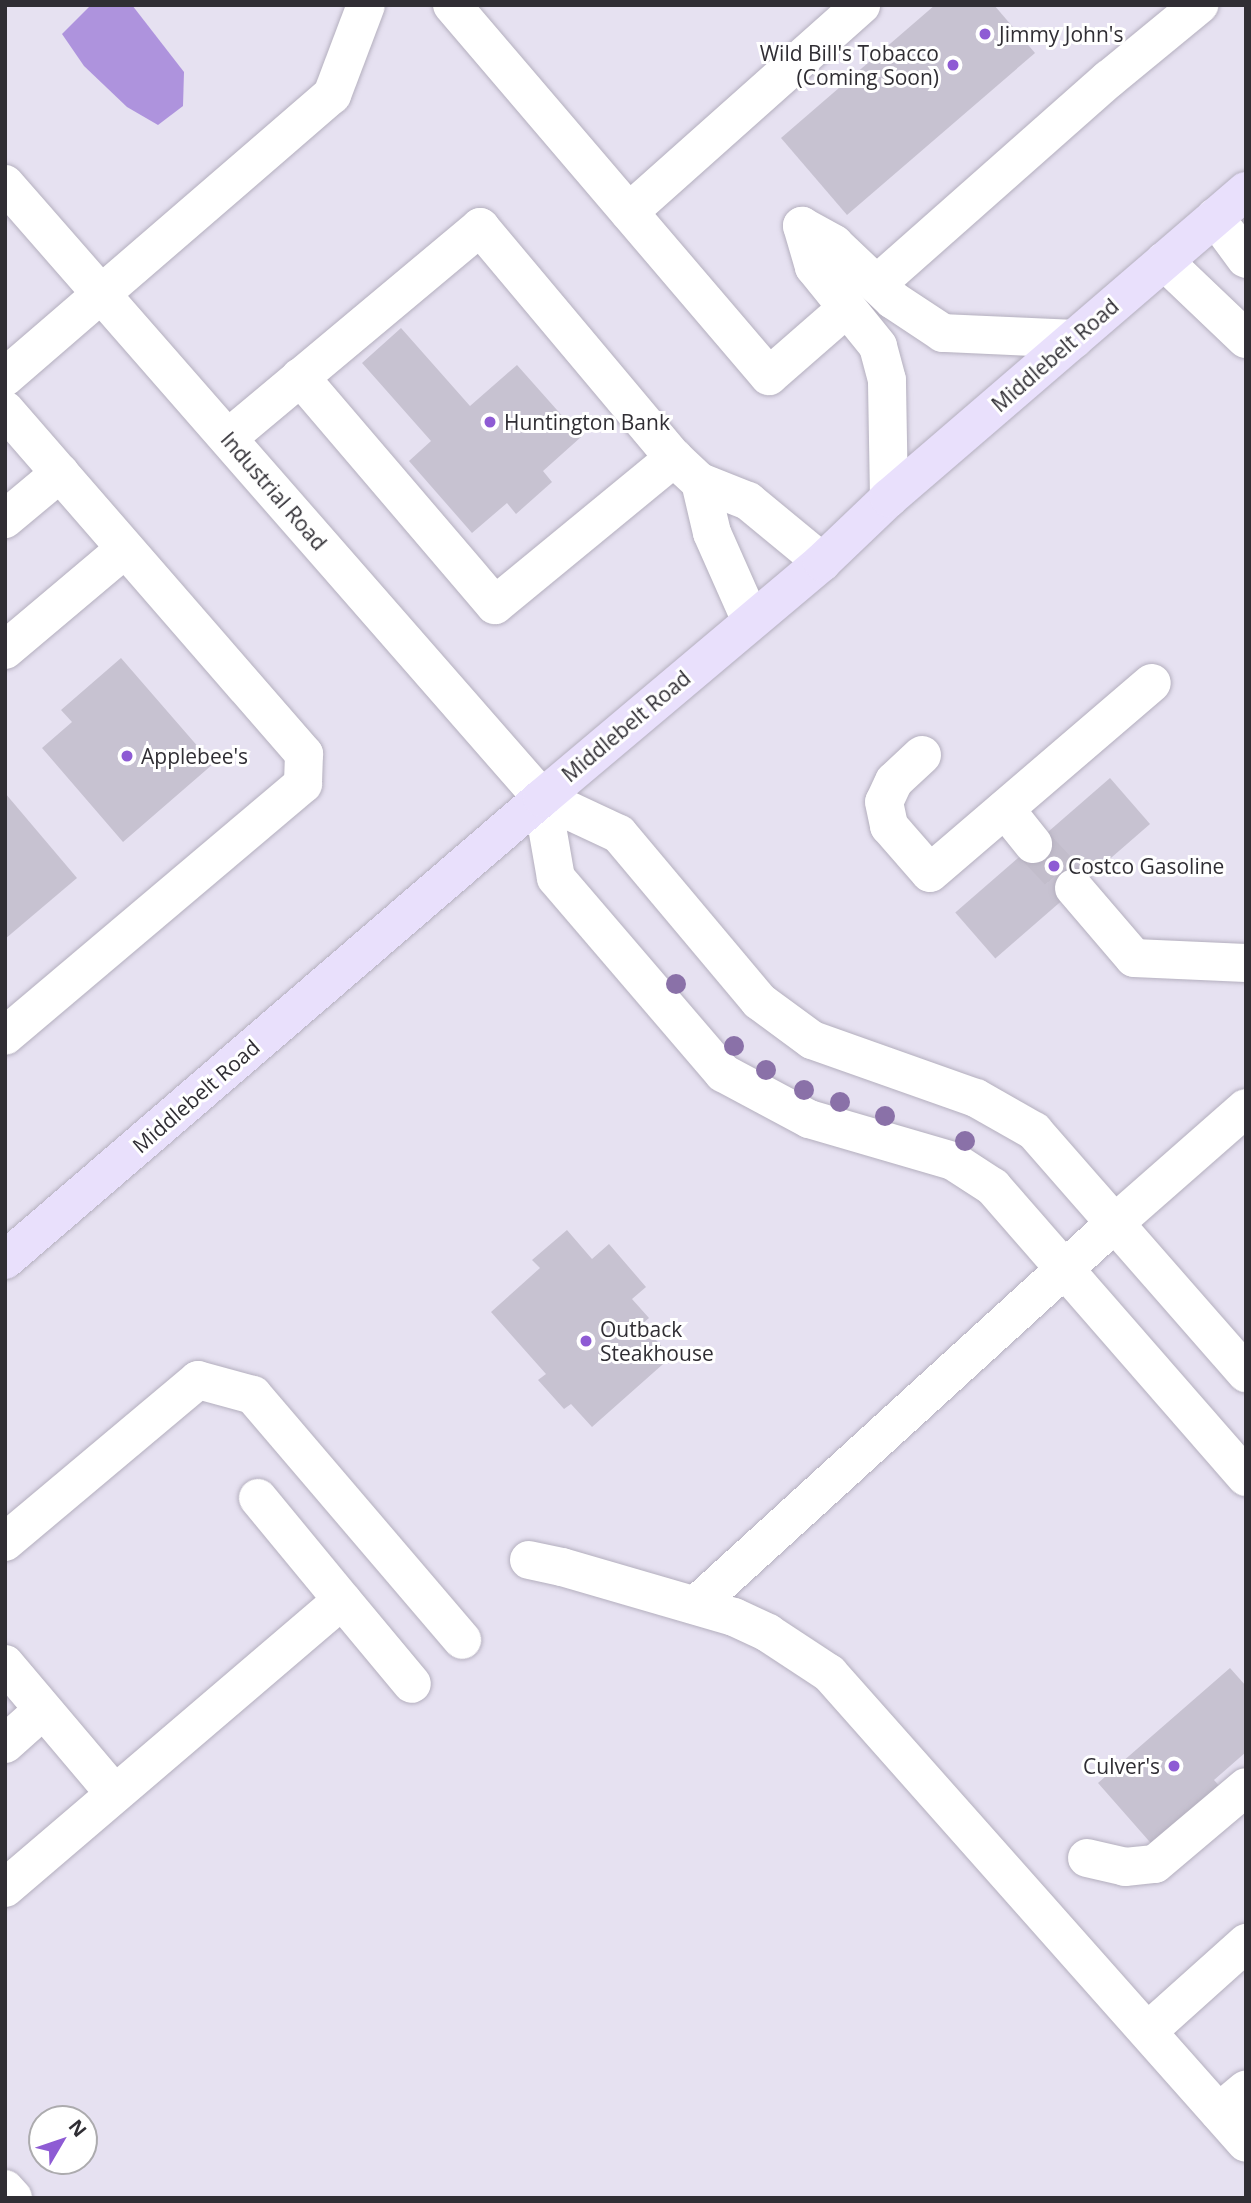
<!DOCTYPE html>
<style>
body{margin:0}
#map{position:relative;width:1251px;height:2203px;overflow:hidden;background:#e6e1f1;font-family:"Open Sans",sans-serif}
div>[style]{position:absolute}
.water>*{inset:0;background:#ae93dd}
.building>*{inset:0;background:#c7c2d1;transform-origin:0 0}
.minor-tunnel>*{height:38px;margin-top:-19px;transform-origin:0;background:repeating-linear-gradient(90deg,#c2bdcb 0 38px,transparent 0 57px)}
.roads{filter:drop-shadow(0 0 2px #b4afbe) drop-shadow(0 0 2px #b4afbe)}
.minor>*{height:38px;margin:-19px;padding:0 19px;transform-origin:19px;border-radius:19px;background:#fff}
.major>*{height:38px;margin:-19px;padding:0 19px;transform-origin:19px;border-radius:19px;background:#e9e0fc}
.trees>*{width:20px;height:20px;margin:-10px;border-radius:50%;background:#8a71a8}
.dots>*{width:19px;height:19px;translate:-50% -50%;box-sizing:border-box;border:4px solid #fff;border-radius:50%}
span{translate:-50% -50%;white-space:nowrap;text-align:center;line-height:1.15;-webkit-text-stroke:6px #fff;paint-order:stroke}
.poi-label{font-size:21px;color:#302e34}
.left{translate:0 -50%;text-align:left}
.right{translate:-100% -50%;text-align:right}
.street-label{font-size:21px;color:#302e34}
.frame{position:absolute;inset:0;border:7px solid #302e34;pointer-events:none}
.north{position:absolute;left:28px;top:2105px;width:70px;height:70px;box-sizing:border-box;background:#fff;border:2px solid #acabae;border-radius:50%;rotate:51deg;font-size:19px;font-weight:700;line-height:28px;text-align:center;color:#302e34}
.north::after{content:'';display:block;margin:auto;width:24px;height:32px;background:#8e5bd4;clip-path:polygon(50% 0,100% 100%,50% 72%,0 100%)}
</style>
<div id="map">
<div class="water">
<div style="clip-path:polygon(91px 5px,132px 5px,184px 72px,183px 106px,158px 125px,127px 107px,84px 66px,62px 34px)"></div>
</div>
<div class="building">
<div style="clip-path:polygon(935px 5px,994px 5px,1035px 53px,847px 215px,781px 138px)"></div>
<div style="clip-path:polygon(401px 328px,470px 406px,517px 365px,581px 437px,543px 471px,552px 482px,516px 514px,507px 503px,472px 533px,409px 461px,431px 441px,362px 363px)"></div>
<div style="clip-path:polygon(121px 658px,213px 764px,123px 842px,42px 748px,72px 722px,61px 710px)"></div>
<div style="left:1110px;top:778px;width:61px;height:205px;rotate:49deg"></div>
<div style="clip-path:polygon(5px 793px,77px 878px,5px 939px)"></div>
<div style="clip-path:polygon(567px 1230px,592px 1259px,609px 1244px,646px 1287px,632px 1299px,649px 1318px,642px 1324px,671px 1357px,592px 1427px,571px 1404px,564px 1409px,538px 1380px,546px 1374px,491px 1312px,540px 1268px,532px 1260px)"></div>
<div style="clip-path:polygon(1230px 1668px,1246px 1686px,1246px 1752px,1214px 1780px,1230px 1798px,1156px 1849px,1098px 1783px)"></div>
</div>
<div class="minor-tunnel">
<div style="left:1033px;top:844px;width:60px;rotate:47deg"></div>
</div>
<div class="roads">
<div class="minor">
<div style="left:452px;top:5px;width:488px;rotate:49.5deg"></div>
<div style="left:769px;top:376px;width:103px;rotate:-41.1deg"></div>
<div style="left:5px;top:184px;width:816px;rotate:48.83deg"></div>
<div style="left:542px;top:798px;width:85px;rotate:25.1deg"></div>
<div style="left:619px;top:834px;width:218px;rotate:50deg"></div>
<div style="left:759px;top:1001px;width:66px;rotate:36.3deg"></div>
<div style="left:812px;top:1040px;width:174px;rotate:19.5deg"></div>
<div style="left:976px;top:1098px;width:67px;rotate:29.6deg"></div>
<div style="left:1034px;top:1131px;width:322px;rotate:48.8deg"></div>
<div style="left:629px;top:212px;width:311px;rotate:-41.7deg"></div>
<div style="left:1215px;top:217px;width:52px;rotate:53.6deg"></div>
<div style="left:1164px;top:261px;width:113px;rotate:43.6deg"></div>
<div style="left:877px;top:284px;width:310px;rotate:-41.5deg"></div>
<div style="left:1109px;top:79px;width:117px;rotate:-39.4deg"></div>
<div style="left:5px;top:377px;width:432px;rotate:-40.8deg"></div>
<div style="left:332px;top:95px;width:96px;rotate:-69.3deg"></div>
<div style="left:300px;top:377px;width:300px;rotate:49.5deg"></div>
<div style="left:495px;top:605px;width:232px;rotate:-39.4deg"></div>
<div style="left:5px;top:410px;width:456px;rotate:49deg"></div>
<div style="left:304px;top:754px;width:30px;rotate:92deg"></div>
<div style="left:303px;top:784px;width:390px;rotate:139.8deg"></div>
<div style="left:228px;top:438px;width:329px;rotate:-39.9deg"></div>
<div style="left:480px;top:227px;width:302px;rotate:50deg"></div>
<div style="left:674px;top:458px;width:35px;rotate:43deg"></div>
<div style="left:889px;top:498px;width:118px;rotate:-91deg"></div>
<div style="left:887px;top:380px;width:35px;rotate:-105deg"></div>
<div style="left:878px;top:346px;width:102px;rotate:-129deg"></div>
<div style="left:814px;top:267px;width:43px;rotate:-106.3deg"></div>
<div style="left:802px;top:226px;width:37px;rotate:29deg"></div>
<div style="left:834px;top:244px;width:81px;rotate:43.5deg"></div>
<div style="left:893px;top:300px;width:60px;rotate:33.4deg"></div>
<div style="left:943px;top:333px;width:131px;rotate:2.6deg"></div>
<div style="left:5px;top:519px;width:72px;rotate:-39.9deg"></div>
<div style="left:751px;top:621px;width:96px;rotate:-113.9deg"></div>
<div style="left:712px;top:533px;width:52px;rotate:-103.2deg"></div>
<div style="left:700px;top:482px;width:52px;rotate:21.6deg"></div>
<div style="left:748px;top:501px;width:96px;rotate:39.5deg"></div>
<div style="left:5px;top:650px;width:157px;rotate:-40.1deg"></div>
<div style="left:922px;top:755px;width:38px;rotate:137deg"></div>
<div style="left:894px;top:781px;width:23px;rotate:115deg"></div>
<div style="left:884px;top:802px;width:25px;rotate:78deg"></div>
<div style="left:889px;top:826px;width:62px;rotate:48.9deg"></div>
<div style="left:930px;top:873px;width:292px;rotate:-40.6deg"></div>
<div style="left:542px;top:798px;width:81px;rotate:80.1deg"></div>
<div style="left:556px;top:878px;width:257px;rotate:49.4deg"></div>
<div style="left:723px;top:1073px;width:98px;rotate:28.1deg"></div>
<div style="left:809px;top:1119px;width:150px;rotate:16.3deg"></div>
<div style="left:953px;top:1161px;width:48px;rotate:33deg"></div>
<div style="left:993px;top:1187px;width:385px;rotate:48.9deg"></div>
<div style="left:1005px;top:809px;width:45px;rotate:51.3deg"></div>
<div style="left:1074px;top:888px;width:92px;rotate:49.4deg"></div>
<div style="left:1134px;top:958px;width:112px;rotate:2.6deg"></div>
<div style="left:258px;top:1498px;width:132px;rotate:50.5deg"></div>
<div style="left:5px;top:1542px;width:252px;rotate:-40deg"></div>
<div style="left:198px;top:1380px;width:57px;rotate:15.3deg"></div>
<div style="left:253px;top:1395px;width:322px;rotate:49.5deg"></div>
<div style="left:529px;top:1560px;width:34px;rotate:12deg"></div>
<div style="left:562px;top:1567px;width:179px;rotate:16.2deg"></div>
<div style="left:734px;top:1617px;width:38px;rotate:25deg"></div>
<div style="left:768px;top:1633px;width:73px;rotate:33.3deg"></div>
<div style="left:829px;top:1673px;width:628px;rotate:48.42deg"></div>
<div style="left:696px;top:1605px;width:567px;rotate:-42.36deg"></div>
<div style="left:1115px;top:1223px;width:174px;rotate:-41.3deg"></div>
<div style="left:5px;top:1664px;width:170px;rotate:49.8deg"></div>
<div style="left:5px;top:1744px;width:51px;rotate:-41.8deg"></div>
<div style="left:1087px;top:1858px;width:39px;rotate:13deg"></div>
<div style="left:1125px;top:1867px;width:30px;rotate:-6deg"></div>
<div style="left:1155px;top:1864px;width:119px;rotate:-40.2deg"></div>
<div style="left:5px;top:1888px;width:443px;rotate:-40.5deg"></div>
<div style="left:342px;top:1600px;width:109px;rotate:50.2deg"></div>
<div style="left:1148px;top:2031px;width:132px;rotate:-41.9deg"></div>
<div style="left:1219px;top:2112px;width:35px;rotate:-40deg"></div>
<div style="left:5px;top:2189px;width:12px;rotate:48deg"></div>
</div>
<div class="major">
<div style="left:5px;top:1260px;width:708px;rotate:-40.71deg"></div>
<div style="left:542px;top:798px;width:366px;rotate:-40.1deg"></div>
<div style="left:822px;top:562px;width:93px;rotate:-43.7deg"></div>
<div style="left:889px;top:498px;width:471px;rotate:-40.7deg"></div>
</div>
</div>
<div class="trees">
<div style="left:676px;top:984px"></div>
<div style="left:734px;top:1046px"></div>
<div style="left:766px;top:1070px"></div>
<div style="left:804px;top:1090px"></div>
<div style="left:840px;top:1102px"></div>
<div style="left:885px;top:1116px"></div>
<div style="left:965px;top:1141px"></div>
</div>
<div class="dots">
<div style="left:985px;top:34px;background:#8e5bd4"></div>
<div style="left:953px;top:65px;background:#8e5bd4"></div>
<div style="left:490px;top:422px;background:#8e5bd4"></div>
<div style="left:127px;top:756px;background:#8e5bd4"></div>
<div style="left:1054px;top:866px;background:#8e5bd4"></div>
<div style="left:586px;top:1341px;background:#8e5bd4"></div>
<div style="left:1174px;top:1766px;background:#8e5bd4"></div>
</div>
<div class="poi-label">
<span class="left" style="left:999px;top:34px">Jimmy John's</span>
<span class="right" style="left:939px;top:65px">Wild Bill's Tobacco<br>(Coming Soon)</span>
<span class="left" style="left:504px;top:422px">Huntington Bank</span>
<span class="left" style="left:141px;top:756px">Applebee's</span>
<span class="left" style="left:1068px;top:866px">Costco Gasoline</span>
<span class="left" style="left:600px;top:1341px">Outback<br>Steakhouse</span>
<span class="right" style="left:1160px;top:1766px">Culver's</span>
</div>
<div class="street-label">
<span style="left:1055px;top:355px;rotate:-41deg">Middlebelt Road</span>
<span style="left:274px;top:491px;rotate:49deg">Industrial Road</span>
<span style="left:626px;top:726px;rotate:-40deg">Middlebelt Road</span>
<span style="left:196px;top:1096px;rotate:-41deg">Middlebelt Road</span>
</div>
<div class="frame"></div>
<div class="north">N</div>
</div>
